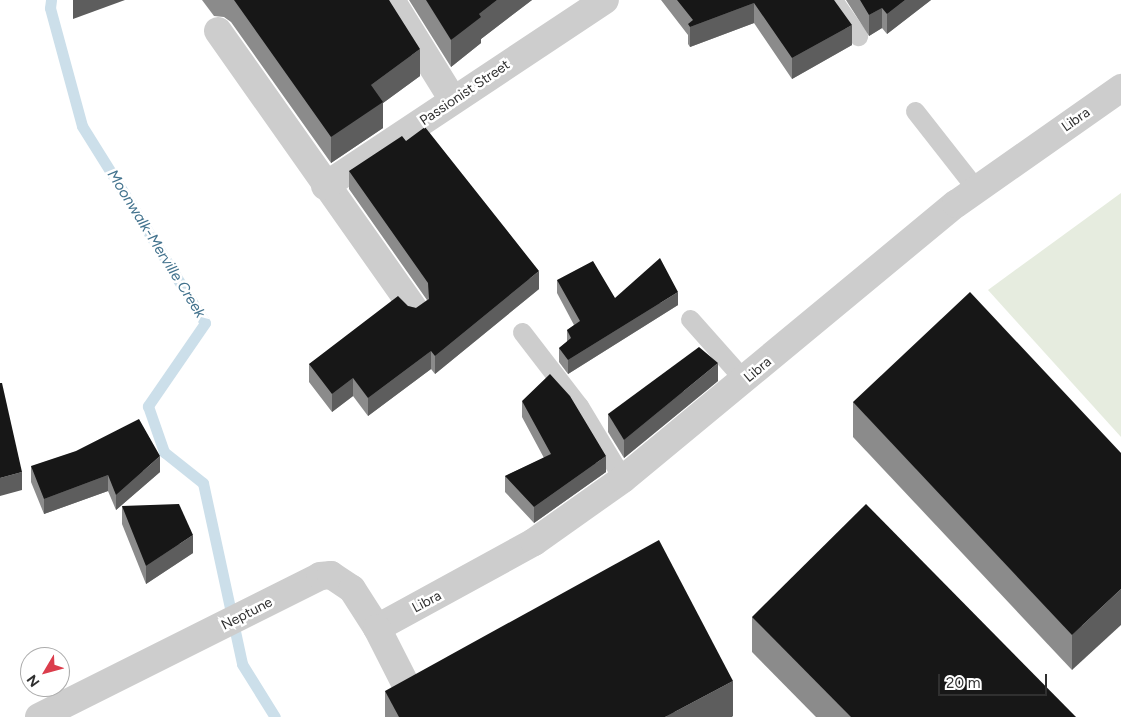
<!DOCTYPE html>
<style>
body{margin:0}
#map{position:relative;width:1121px;height:717px;overflow:hidden;background:#fff;font-family:Figtree,sans-serif}
div>[style]{position:absolute}
.green>*{inset:0;background:#e6ecdf}
.stream>*{height:11px;margin:-5.5px;padding:0 5.5px;transform-origin:5.5px;border-radius:5.5px;background:#ccdfea}
.lane>*{height:19px;margin:-9.5px;padding:0 9.5px;transform-origin:9.5px;border-radius:9.5px;background:#cdcdcd}
.street>*{height:28px;margin:-14px;padding:0 14px;transform-origin:14px;border-radius:14px;background:#cdcdcd}
.wall>*{inset:0;background:#8b8b8b}
.shaded-wall>*{inset:0;background:#5d5d5d}
.building>*{inset:0;background:#171717}
span{translate:-50% -50%;white-space:nowrap;text-align:center;line-height:1.15;-webkit-text-stroke:5px #fff;paint-order:stroke}
.street-label{font-size:14px;color:#303030}
.water-label{font-size:15px;color:#42728d;font-style:italic}
.north{position:absolute;left:20px;top:647px;width:50px;height:50px;box-sizing:border-box;background:#fff;border:1px solid #acacac;border-radius:50%;rotate:233deg;font-size:14px;font-weight:700;line-height:20px;text-align:center;color:#303030}
.north::after{content:'';display:block;margin:auto;width:18px;height:22px;background:#db3d4c;clip-path:polygon(50% 0,100% 100%,50% 72%,0 100%)}
.scale{position:absolute;left:938px;top:674px;width:109px;height:22px;box-sizing:border-box;border:2px solid #303030;border-top:0;padding-left:6px;font-size:15px;line-height:18px;white-space:nowrap;color:#303030;-webkit-text-stroke:4px #fff;paint-order:stroke}
</style>
<div id="map">
<div class="green">
<div style="clip-path:polygon(1121px 193px,1121px 437px,988px 290px)"></div>
</div>
<div class="stream">
<div style="left:51px;top:0;width:8px;rotate:97deg"></div>
<div style="left:50px;top:8px;width:122px;rotate:74.8deg"></div>
<div style="left:82px;top:126px;width:232px;rotate:58deg"></div>
<div style="left:205px;top:323px;width:101px;rotate:124.5deg"></div>
<div style="left:148px;top:406px;width:49px;rotate:70.8deg"></div>
<div style="left:164px;top:452px;width:50px;rotate:38.5deg"></div>
<div style="left:203px;top:483px;width:185px;rotate:77.8deg"></div>
<div style="left:242px;top:664px;width:62px;rotate:58.1deg"></div>
</div>
<div class="lane">
<div style="left:833px;top:0;width:44px;rotate:55.2deg"></div>
<div style="left:915px;top:111px;width:100px;rotate:51.9deg"></div>
<div style="left:690px;top:319px;width:83px;rotate:48.4deg"></div>
<div style="left:522px;top:332px;width:93px;rotate:52.4deg"></div>
<div style="left:579px;top:406px;width:85px;rotate:58.9deg"></div>
</div>
<div class="street">
<div style="left:391px;top:0;width:118px;rotate:58.2deg"></div>
<div style="left:218px;top:31px;width:342px;rotate:54.8deg"></div>
<div style="left:325px;top:186px;width:336px;rotate:-33.6deg"></div>
<div style="left:377px;top:628px;width:179px;rotate:-28.7deg"></div>
<div style="left:534px;top:542px;width:109px;rotate:-35.3deg"></div>
<div style="left:623px;top:479px;width:432px;rotate:-39.6deg"></div>
<div style="left:956px;top:204px;width:202px;rotate:-35.1deg"></div>
<div style="left:39px;top:717px;width:314px;rotate:-26.6deg"></div>
<div style="left:320px;top:576px;width:11px;rotate:-5deg"></div>
<div style="left:331px;top:575px;width:25px;rotate:34deg"></div>
<div style="left:352px;top:589px;width:46px;rotate:57.3deg"></div>
<div style="left:377px;top:628px;width:66px;rotate:63deg"></div>
</div>
<div class="wall">
<div style="clip-path:polygon(202px 0,389px 0,420px 76px,383px 103px,383px 128px,331px 163px,231px 22px,224px 17px,214px 16px)"></div>
<div style="clip-path:polygon(409px 0,532px 0,481px 39px,481px 43px,451px 67px)"></div>
<div style="clip-path:polygon(661px 0,834px 0,852px 45px,792px 79px,754px 23px,690px 47px,688px 44px,688px 35px)"></div>
<div style="clip-path:polygon(846px 0,931px 0,887px 34px,882px 28px,869px 36px)"></div>
<div style="clip-path:polygon(406px 141px,539px 289px,435px 374px,431px 369px,368px 416px,353px 396px,332px 412px,309px 382px,309px 364px,408px 306px,416px 308px,427px 300px,349px 189px,349px 171px)"></div>
<div style="clip-path:polygon(557px 280px,615px 298px,678px 305px,568px 374px,559px 362px,559px 348px,567px 342px,567px 330px,574px 325px,557px 293px)"></div>
<div style="clip-path:polygon(718px 381px,624px 458px,608px 432px,608px 414px)"></div>
<div style="clip-path:polygon(522px 401px,606px 472px,534px 523px,505px 492px,505px 476px,544px 458px,522px 417px)"></div>
<div style="clip-path:polygon(853px 402px,1121px 453px,1072px 670px,853px 437px)"></div>
<div style="clip-path:polygon(31px 466px,160px 472px,116px 510px,108px 491px,44px 514px,31px 482px)"></div>
<div style="clip-path:polygon(122px 506px,193px 553px,146px 584px,122px 524px)"></div>
<div style="clip-path:polygon(752px 617px,1076px 717px,816px 717px,752px 652px)"></div>
<div style="clip-path:polygon(385px 691px,733px 716px,385px 717px)"></div>
</div>
<div class="shaded-wall">
<div style="clip-path:polygon(73px 0,125px 0,73px 19px)"></div>
<div style="clip-path:polygon(497px 0,532px 0,481px 39px,481px 43px,451px 67px,451px 40px,479px 14px)"></div>
<div style="clip-path:polygon(905px 0,931px 0,887px 34px,887px 14px)"></div>
<div style="clip-path:polygon(754px 3px,754px 23px,690px 47px,690px 27px)"></div>
<div style="clip-path:polygon(882px 8px,882px 28px,869px 36px,869px 15px)"></div>
<div style="clip-path:polygon(852px 25px,852px 45px,792px 79px,792px 58px)"></div>
<div style="clip-path:polygon(420px 49px,420px 76px,383px 103px,383px 128px,331px 163px,331px 137px,371px 85px)"></div>
<div style="clip-path:polygon(539px 271px,539px 289px,435px 374px,435px 356px)"></div>
<div style="clip-path:polygon(678px 292px,678px 305px,568px 374px,568px 360px)"></div>
<div style="clip-path:polygon(431px 351px,431px 369px,368px 416px,368px 398px)"></div>
<div style="clip-path:polygon(718px 363px,718px 381px,624px 458px,624px 440px)"></div>
<div style="clip-path:polygon(353px 378px,353px 396px,332px 412px,332px 394px)"></div>
<div style="clip-path:polygon(160px 456px,160px 472px,116px 510px,116px 495px)"></div>
<div style="clip-path:polygon(606px 456px,606px 472px,534px 523px,534px 507px)"></div>
<div style="clip-path:polygon(22px 472px,22px 490px,0 496px,0 478px)"></div>
<div style="clip-path:polygon(108px 475px,108px 491px,44px 514px,44px 499px)"></div>
<div style="clip-path:polygon(193px 535px,193px 553px,146px 584px,146px 566px)"></div>
<div style="clip-path:polygon(1121px 589px,1121px 625px,1072px 670px,1072px 635px)"></div>
<div style="clip-path:polygon(733px 681px,733px 716px,732px 717px,665px 717px)"></div>
</div>
<div class="building">
<div style="clip-path:polygon(234px 0,389px 0,420px 49px,371px 85px,383px 102px,331px 137px)"></div>
<div style="clip-path:polygon(426px 0,497px 0,479px 14px,481px 17px,451px 40px)"></div>
<div style="clip-path:polygon(677px 0,834px 0,852px 25px,792px 58px,754px 3px,690px 27px,688px 24px,693px 20px)"></div>
<div style="clip-path:polygon(860px 0,905px 0,887px 14px,882px 8px,869px 15px)"></div>
<div style="clip-path:polygon(425px 127px,539px 271px,435px 356px,431px 351px,368px 398px,353px 378px,332px 394px,309px 364px,398px 296px,408px 306px,416px 308px,429px 299px,428px 283px,349px 171px,402px 136px,406px 141px)"></div>
<div style="clip-path:polygon(660px 258px,678px 292px,568px 360px,559px 348px,571px 338px,567px 330px,580px 321px,557px 280px,593px 261px,615px 298px)"></div>
<div style="clip-path:polygon(970px 292px,1121px 453px,1121px 589px,1072px 635px,853px 402px)"></div>
<div style="clip-path:polygon(699px 347px,718px 363px,624px 440px,608px 414px)"></div>
<div style="clip-path:polygon(550px 374px,570px 396px,606px 456px,534px 507px,505px 476px,551px 454px,522px 401px)"></div>
<div style="clip-path:polygon(0 383px,2px 383px,22px 472px,0 478px)"></div>
<div style="clip-path:polygon(139px 419px,160px 456px,116px 495px,108px 475px,44px 499px,31px 466px,76px 451px)"></div>
<div style="clip-path:polygon(179px 504px,193px 535px,146px 566px,122px 506px)"></div>
<div style="clip-path:polygon(866px 504px,1076px 717px,851px 717px,752px 617px)"></div>
<div style="clip-path:polygon(659px 540px,733px 681px,665px 717px,399px 717px,385px 691px)"></div>
</div>
<div class="street-label">
<span style="left:465px;top:93px;rotate:-34deg">Passionist Street</span>
<span style="left:1076px;top:120px;rotate:-35deg">Libra</span>
<span style="left:758px;top:370px;rotate:-40deg">Libra</span>
<span style="left:427px;top:602px;rotate:-28deg">Libra</span>
<span style="left:247px;top:614px;rotate:-27deg">Neptune</span>
</div>
<div class="water-label">
<span style="left:156px;top:244px;rotate:58deg">Moonwalk-Merville Creek</span>
</div>
<div class="north">N</div>
<div class="scale">20 m</div>
</div>
